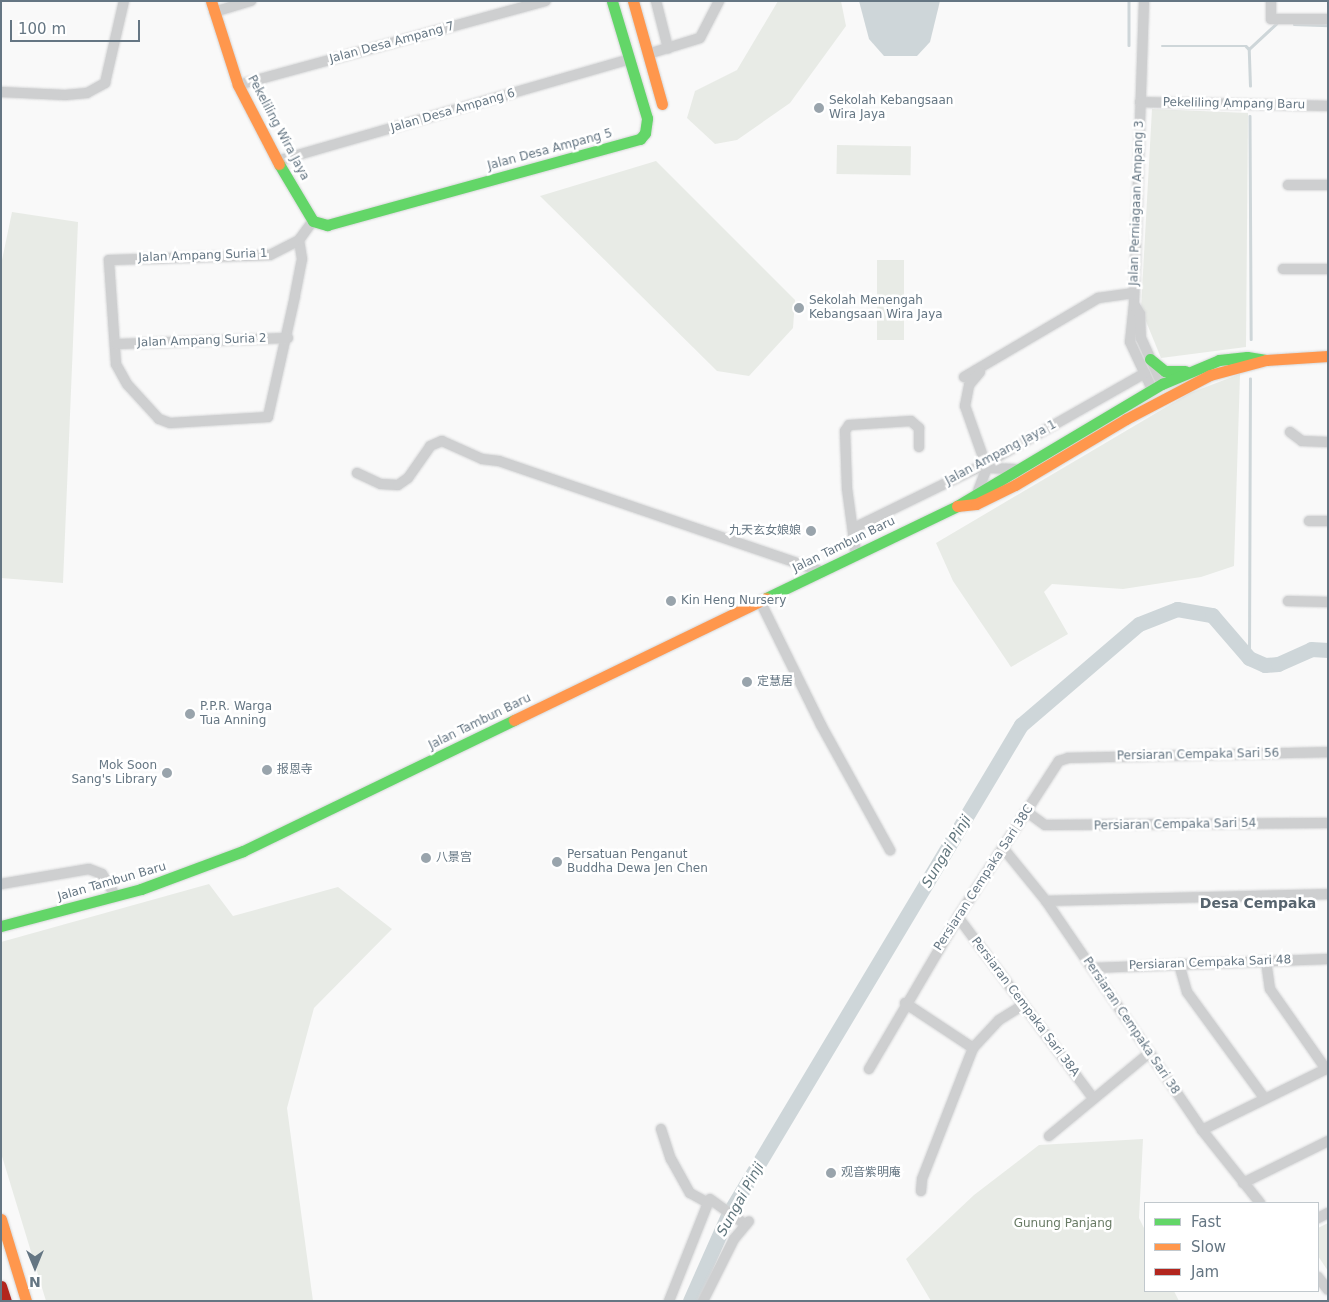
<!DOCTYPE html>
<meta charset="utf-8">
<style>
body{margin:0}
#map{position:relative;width:1329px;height:1302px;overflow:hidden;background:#f9f9f9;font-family:"DejaVu Sans","Noto Sans SC",sans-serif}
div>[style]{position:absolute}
.green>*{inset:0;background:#e8ebe6;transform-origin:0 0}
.water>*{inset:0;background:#ced6d9}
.stream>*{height:2.5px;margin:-1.25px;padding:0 1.25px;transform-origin:1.25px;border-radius:1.25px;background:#ced6d9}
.river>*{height:15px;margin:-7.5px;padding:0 7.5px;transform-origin:7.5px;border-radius:7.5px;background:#ced6d9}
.roads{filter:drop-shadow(0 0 1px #d5d6d7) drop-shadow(0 0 1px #d5d6d7)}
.street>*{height:10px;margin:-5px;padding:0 5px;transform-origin:5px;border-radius:5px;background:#cecfd0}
.fast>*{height:11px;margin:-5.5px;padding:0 5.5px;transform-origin:5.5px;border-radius:5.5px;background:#63d668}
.slow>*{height:11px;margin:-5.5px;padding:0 5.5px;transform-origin:5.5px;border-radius:5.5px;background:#ff974d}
.jam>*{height:11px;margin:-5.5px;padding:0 5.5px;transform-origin:5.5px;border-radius:5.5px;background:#b3261e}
.dots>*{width:14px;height:14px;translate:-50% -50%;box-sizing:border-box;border:2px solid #fff;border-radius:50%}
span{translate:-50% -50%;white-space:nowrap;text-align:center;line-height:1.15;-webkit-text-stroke:5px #fff;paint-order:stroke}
.street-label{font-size:12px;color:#657683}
.poi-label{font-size:12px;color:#657683}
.left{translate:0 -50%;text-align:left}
.right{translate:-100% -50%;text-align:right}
.park-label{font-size:12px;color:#687a64}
.water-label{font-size:14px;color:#60757c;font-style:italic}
.neighbourhood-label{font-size:14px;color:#57646e;font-weight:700}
.frame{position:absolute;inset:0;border:2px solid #657683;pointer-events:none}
.legend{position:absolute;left:1144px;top:1202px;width:175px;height:90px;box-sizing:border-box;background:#fff;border:1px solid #c1c8cd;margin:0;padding:6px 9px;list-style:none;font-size:15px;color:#657683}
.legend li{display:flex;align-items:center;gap:10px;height:25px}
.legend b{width:25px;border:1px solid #c1c8cd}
.north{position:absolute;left:10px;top:1242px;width:50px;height:50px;-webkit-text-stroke:4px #fff;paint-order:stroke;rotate:180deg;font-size:14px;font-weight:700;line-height:20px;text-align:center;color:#657683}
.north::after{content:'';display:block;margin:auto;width:18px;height:22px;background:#657683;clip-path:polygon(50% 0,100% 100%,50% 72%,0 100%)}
.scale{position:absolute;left:10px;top:20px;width:130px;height:22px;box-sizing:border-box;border:2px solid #657683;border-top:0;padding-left:6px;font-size:15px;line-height:18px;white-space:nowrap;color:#657683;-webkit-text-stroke:4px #fff;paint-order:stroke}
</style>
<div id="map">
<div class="green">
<div style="clip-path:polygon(778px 1px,841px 1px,846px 26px,790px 103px,737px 140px,715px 144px,687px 118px,695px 91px,737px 70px)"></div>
<div style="clip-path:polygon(1152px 109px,1248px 113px,1246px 347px,1161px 358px,1141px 309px)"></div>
<div style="left:837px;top:145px;width:74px;height:29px;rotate:1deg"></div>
<div style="clip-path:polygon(656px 161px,795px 300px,793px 328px,749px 376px,717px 371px,540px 196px)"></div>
<div style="clip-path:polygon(12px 212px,78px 222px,63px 583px,1px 578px,1px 265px)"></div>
<div style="left:877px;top:260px;width:27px;height:80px"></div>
<div style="clip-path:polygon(1240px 374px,1234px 566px,1201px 577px,1123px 589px,1052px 584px,1044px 592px,1068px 634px,1011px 667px,953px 581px,936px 543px,1190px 393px)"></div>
<div style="clip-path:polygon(209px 884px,233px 916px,338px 887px,392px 929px,314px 1008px,287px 1108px,313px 1301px,46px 1301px,1px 1153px,1px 942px)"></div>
<div style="clip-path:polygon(1143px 1139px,1139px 1218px,1145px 1230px,1145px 1291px,1174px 1291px,1179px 1301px,931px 1301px,906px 1259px,974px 1195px,1039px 1145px)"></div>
<div style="clip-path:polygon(1328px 1223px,1328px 1271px,1318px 1256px,1318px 1228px)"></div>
</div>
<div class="water">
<div style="clip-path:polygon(859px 1px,940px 1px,930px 42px,917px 56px,884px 56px,869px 39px)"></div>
</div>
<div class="stream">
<div style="left:1129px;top:1px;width:44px;rotate:90deg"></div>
<div style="left:1294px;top:24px;width:34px;rotate:2deg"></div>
<div style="left:1162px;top:46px;width:84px"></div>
<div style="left:1246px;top:46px;width:4px;rotate:45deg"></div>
<div style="left:1250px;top:86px;width:37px;rotate:-92deg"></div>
<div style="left:1249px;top:49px;width:37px;rotate:-43deg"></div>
<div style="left:1250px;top:116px;width:223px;rotate:89.7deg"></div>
<div style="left:1249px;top:658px;width:279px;rotate:-89.8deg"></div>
</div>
<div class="river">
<div style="left:690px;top:1301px;width:96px;rotate:-66.1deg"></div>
<div style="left:729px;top:1213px;width:569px;rotate:-59.11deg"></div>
<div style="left:1021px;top:725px;width:155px;rotate:-40.6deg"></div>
<div style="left:1139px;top:624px;width:41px;rotate:-21.5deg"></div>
<div style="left:1177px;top:609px;width:36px;rotate:10deg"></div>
<div style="left:1212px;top:615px;width:57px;rotate:49.3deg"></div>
<div style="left:1249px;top:658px;width:17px;rotate:24deg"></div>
<div style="left:1265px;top:665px;width:13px;rotate:-4deg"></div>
<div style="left:1278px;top:664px;width:36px;rotate:-24deg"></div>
<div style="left:1311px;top:649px;width:17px;rotate:3deg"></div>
</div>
<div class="roads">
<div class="street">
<div style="left:656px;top:1px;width:49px;rotate:75.7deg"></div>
<div style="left:1144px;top:1px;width:303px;rotate:91.9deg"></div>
<div style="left:1134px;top:304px;width:38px;rotate:96deg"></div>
<div style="left:1130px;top:342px;width:52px;rotate:64.9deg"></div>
<div style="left:1271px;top:1px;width:18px;rotate:90deg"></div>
<div style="left:1271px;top:19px;width:57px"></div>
<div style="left:214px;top:12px;width:39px;rotate:-17deg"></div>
<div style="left:648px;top:54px;width:54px;rotate:-17.1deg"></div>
<div style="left:700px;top:38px;width:42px;rotate:-62.8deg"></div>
<div style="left:238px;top:85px;width:319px;rotate:-15.3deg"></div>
<div style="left:1px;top:92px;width:64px;rotate:2.7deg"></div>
<div style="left:65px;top:95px;width:22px;rotate:-5deg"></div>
<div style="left:87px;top:93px;width:21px;rotate:-29deg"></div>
<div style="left:105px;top:83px;width:84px;rotate:-77deg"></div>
<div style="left:1140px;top:102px;width:188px;rotate:1.2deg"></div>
<div style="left:277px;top:161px;width:365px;rotate:-16.1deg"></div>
<div style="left:1288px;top:185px;width:40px"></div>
<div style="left:299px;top:240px;width:19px;rotate:81deg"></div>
<div style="left:302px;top:259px;width:38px;rotate:101deg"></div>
<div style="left:295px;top:296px;width:124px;rotate:102.6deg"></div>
<div style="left:268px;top:417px;width:98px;rotate:176.5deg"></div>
<div style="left:170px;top:423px;width:12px;rotate:-160deg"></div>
<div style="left:159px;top:419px;width:47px;rotate:-132.4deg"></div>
<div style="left:127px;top:384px;width:23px;rotate:-119deg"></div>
<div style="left:116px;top:364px;width:104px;rotate:-93.9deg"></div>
<div style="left:109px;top:260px;width:161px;rotate:-1.8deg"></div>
<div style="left:270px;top:255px;width:33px;rotate:-27deg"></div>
<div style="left:299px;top:240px;width:24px;rotate:-54deg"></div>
<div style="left:1283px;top:269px;width:45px"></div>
<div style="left:1134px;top:304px;width:12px;rotate:59deg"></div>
<div style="left:1140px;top:314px;width:24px;rotate:88deg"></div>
<div style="left:1141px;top:338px;width:51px;rotate:65.5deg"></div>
<div style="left:116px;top:344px;width:172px;rotate:-2deg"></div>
<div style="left:964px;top:377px;width:156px;rotate:-30.5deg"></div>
<div style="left:1098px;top:298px;width:36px;rotate:-8deg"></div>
<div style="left:1290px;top:432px;width:15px;rotate:37deg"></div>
<div style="left:1302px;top:441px;width:26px;rotate:2deg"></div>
<div style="left:987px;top:468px;width:28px;rotate:2deg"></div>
<div style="left:357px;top:473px;width:26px;rotate:25deg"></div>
<div style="left:381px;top:484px;width:17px;rotate:3deg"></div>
<div style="left:398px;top:485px;width:12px;rotate:-35deg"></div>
<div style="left:408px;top:478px;width:39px;rotate:-55deg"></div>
<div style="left:430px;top:446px;width:13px;rotate:-23deg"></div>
<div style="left:442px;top:441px;width:44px;rotate:24.2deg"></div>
<div style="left:482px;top:459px;width:17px;rotate:7deg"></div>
<div style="left:499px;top:461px;width:339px;rotate:18.9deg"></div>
<div style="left:978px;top:491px;width:25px;rotate:-69deg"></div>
<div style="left:987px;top:468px;width:66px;rotate:-109.5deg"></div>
<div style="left:965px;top:406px;width:21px;rotate:-79deg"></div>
<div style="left:969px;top:385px;width:17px;rotate:-50deg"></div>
<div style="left:1309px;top:521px;width:19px"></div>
<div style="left:854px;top:528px;width:146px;rotate:-26deg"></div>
<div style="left:985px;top:464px;width:184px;rotate:-29.6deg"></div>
<div style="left:856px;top:555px;width:68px;rotate:-97.7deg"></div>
<div style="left:847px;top:488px;width:57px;rotate:-92deg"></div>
<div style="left:845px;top:431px;width:7px;rotate:-56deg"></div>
<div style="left:849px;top:425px;width:62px;rotate:-3.7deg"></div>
<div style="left:911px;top:421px;width:11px;rotate:41deg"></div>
<div style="left:919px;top:428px;width:19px;rotate:90deg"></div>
<div style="left:760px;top:601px;width:138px;rotate:63.8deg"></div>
<div style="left:821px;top:725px;width:143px;rotate:61.1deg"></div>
<div style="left:1288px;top:601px;width:40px;rotate:1.4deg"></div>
<div style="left:1027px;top:812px;width:22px;rotate:36deg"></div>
<div style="left:1045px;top:825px;width:283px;rotate:-0.4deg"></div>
<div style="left:1003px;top:848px;width:68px;rotate:50.9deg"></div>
<div style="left:1046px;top:901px;width:277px;rotate:55.7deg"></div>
<div style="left:1202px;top:1130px;width:93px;rotate:51.5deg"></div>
<div style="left:1px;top:884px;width:89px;rotate:-9.7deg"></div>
<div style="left:89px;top:869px;width:14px;rotate:21deg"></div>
<div style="left:102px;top:874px;width:26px;rotate:58deg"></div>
<div style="left:1046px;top:901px;width:282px;rotate:-1.4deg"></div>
<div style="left:958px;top:917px;width:224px;rotate:53.3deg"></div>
<div style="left:1266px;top:961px;width:28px;rotate:82deg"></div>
<div style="left:1270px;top:989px;width:98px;rotate:55deg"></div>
<div style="left:1179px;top:964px;width:29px;rotate:74deg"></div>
<div style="left:1187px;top:992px;width:132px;rotate:53.9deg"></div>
<div style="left:1092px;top:968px;width:236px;rotate:-2.2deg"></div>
<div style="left:905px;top:1003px;width:82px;rotate:33.5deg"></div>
<div style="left:869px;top:1069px;width:176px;rotate:-59.6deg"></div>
<div style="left:958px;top:917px;width:186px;rotate:-57.1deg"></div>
<div style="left:1059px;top:761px;width:9px;rotate:-18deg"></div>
<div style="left:1068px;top:758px;width:260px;rotate:-1.3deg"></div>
<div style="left:661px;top:1129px;width:32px;rotate:72deg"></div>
<div style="left:671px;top:1159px;width:39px;rotate:61deg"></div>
<div style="left:690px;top:1193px;width:21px;rotate:29deg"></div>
<div style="left:708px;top:1203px;width:4px;rotate:-63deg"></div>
<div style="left:710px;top:1199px;width:44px;rotate:35.8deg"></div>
<div style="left:1202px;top:1130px;width:140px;rotate:-26.2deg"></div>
<div style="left:1049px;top:1136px;width:129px;rotate:-39.6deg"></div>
<div style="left:1243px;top:1183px;width:95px;rotate:-26.3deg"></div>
<div style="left:921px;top:1191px;width:12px;rotate:-85deg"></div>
<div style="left:922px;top:1179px;width:141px;rotate:-68.7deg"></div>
<div style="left:973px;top:1048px;width:38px;rotate:-47deg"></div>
<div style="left:999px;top:1020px;width:28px;rotate:-32deg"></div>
<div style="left:1318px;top:1218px;width:11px;rotate:-27deg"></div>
<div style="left:1318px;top:1277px;width:16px;rotate:52deg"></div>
<div style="left:669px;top:1301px;width:105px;rotate:-68.3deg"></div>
<div style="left:703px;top:1301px;width:69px;rotate:-63.4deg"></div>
<div style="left:734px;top:1239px;width:23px;rotate:-50deg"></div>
</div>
<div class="fast">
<div style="left:279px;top:164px;width:66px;rotate:59.2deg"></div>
<div style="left:313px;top:221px;width:15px;rotate:16deg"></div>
<div style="left:327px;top:225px;width:325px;rotate:-15.4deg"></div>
<div style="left:640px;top:139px;width:8px;rotate:-50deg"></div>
<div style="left:645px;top:133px;width:15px;rotate:-82deg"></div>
<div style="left:647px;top:118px;width:122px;rotate:-106.7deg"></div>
<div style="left:1150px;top:359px;width:19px;rotate:39deg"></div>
<div style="left:1165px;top:371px;width:20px"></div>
<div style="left:766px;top:598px;width:212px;rotate:-25.7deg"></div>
<div style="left:957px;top:506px;width:239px;rotate:-30.8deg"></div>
<div style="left:1162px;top:384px;width:62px;rotate:-22.8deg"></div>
<div style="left:1219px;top:360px;width:28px;rotate:-6deg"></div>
<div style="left:1247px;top:357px;width:19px;rotate:9deg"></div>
<div style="left:1px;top:926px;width:145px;rotate:-14.8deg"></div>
<div style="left:141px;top:889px;width:109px;rotate:-20.4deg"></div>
<div style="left:243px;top:851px;width:301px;rotate:-25.8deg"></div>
</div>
<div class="slow">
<div style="left:211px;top:1px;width:88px;rotate:72.2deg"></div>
<div style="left:238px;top:85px;width:89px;rotate:62.6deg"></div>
<div style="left:633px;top:1px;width:107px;rotate:74.3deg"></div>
<div style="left:957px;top:506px;width:19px;rotate:-6deg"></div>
<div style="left:976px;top:504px;width:43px;rotate:-26deg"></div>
<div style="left:1015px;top:485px;width:129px;rotate:-30.7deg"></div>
<div style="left:1126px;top:419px;width:95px;rotate:-27.6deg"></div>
<div style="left:1210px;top:375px;width:58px;rotate:-15deg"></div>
<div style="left:1266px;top:360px;width:62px;rotate:-3.7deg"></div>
<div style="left:514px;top:720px;width:280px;rotate:-25.8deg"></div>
<div style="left:1px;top:1219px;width:86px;rotate:73deg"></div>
</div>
<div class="jam">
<div style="left:1px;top:1286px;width:16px;rotate:72deg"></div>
</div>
</div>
<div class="dots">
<div style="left:819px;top:108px;background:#99a4ac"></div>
<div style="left:799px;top:308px;background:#99a4ac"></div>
<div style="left:811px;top:531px;background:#99a4ac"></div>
<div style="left:671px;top:601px;background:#99a4ac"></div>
<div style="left:747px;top:682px;background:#99a4ac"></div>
<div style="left:190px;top:714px;background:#99a4ac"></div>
<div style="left:267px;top:770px;background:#99a4ac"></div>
<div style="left:167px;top:773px;background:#99a4ac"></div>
<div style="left:426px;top:858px;background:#99a4ac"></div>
<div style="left:557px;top:862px;background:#99a4ac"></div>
<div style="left:831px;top:1173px;background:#99a4ac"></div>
</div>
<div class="street-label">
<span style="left:392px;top:43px;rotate:-15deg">Jalan Desa Ampang 7</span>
<span style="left:1234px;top:104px;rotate:1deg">Pekeliling Ampang Baru</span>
<span style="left:453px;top:111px;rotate:-16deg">Jalan Desa Ampang 6</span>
<span style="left:278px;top:128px;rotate:62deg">Pekeliling Wira Jaya</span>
<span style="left:550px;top:150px;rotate:-15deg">Jalan Desa Ampang 5</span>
<span style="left:1137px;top:203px;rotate:-88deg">Jalan Perniagaan Ampang 3</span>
<span style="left:203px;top:256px;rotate:-2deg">Jalan Ampang Suria 1</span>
<span style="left:202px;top:341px;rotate:-2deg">Jalan Ampang Suria 2</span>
<span style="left:1001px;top:453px;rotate:-28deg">Jalan Ampang Jaya 1</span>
<span style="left:844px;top:545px;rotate:-26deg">Jalan Tambun Baru</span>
<span style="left:480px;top:722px;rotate:-26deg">Jalan Tambun Baru</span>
<span style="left:1198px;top:755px;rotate:-1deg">Persiaran Cempaka Sari 56</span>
<span style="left:1175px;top:825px;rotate:-1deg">Persiaran Cempaka Sari 54</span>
<span style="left:984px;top:878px;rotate:-57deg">Persiaran Cempaka Sari 38C</span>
<span style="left:112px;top:882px;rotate:-16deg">Jalan Tambun Baru</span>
<span style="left:1210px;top:963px;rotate:-2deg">Persiaran Cempaka Sari 48</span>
<span style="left:1025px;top:1007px;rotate:53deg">Persiaran Cempaka Sari 38A</span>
<span style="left:1131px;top:1026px;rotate:56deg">Persiaran Cempaka Sari 38</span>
</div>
<div class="poi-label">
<span class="left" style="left:829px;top:108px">Sekolah Kebangsaan<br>Wira Jaya</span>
<span class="left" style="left:809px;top:308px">Sekolah Menengah<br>Kebangsaan Wira Jaya</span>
<span class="right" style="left:801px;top:531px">九天玄女娘娘</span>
<span class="left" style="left:681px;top:601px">Kin Heng Nursery</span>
<span class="left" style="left:757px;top:682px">定慧居</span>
<span class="left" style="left:200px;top:714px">P.P.R. Warga<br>Tua Anning</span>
<span class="right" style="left:157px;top:773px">Mok Soon<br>Sang's Library</span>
<span class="left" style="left:277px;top:770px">报恩寺</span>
<span class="left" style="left:567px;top:862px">Persatuan Penganut<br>Buddha Dewa Jen Chen</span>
<span class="left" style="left:436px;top:858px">八景宫</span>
<span class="left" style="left:841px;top:1173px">观音紫明庵</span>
</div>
<div class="park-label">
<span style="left:1063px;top:1224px">Gunung Panjang</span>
</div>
<div class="water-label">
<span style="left:946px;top:851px;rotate:-59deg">Sungai Pinji</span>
<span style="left:740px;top:1199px;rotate:-61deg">Sungai Pinji</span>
</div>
<div class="neighbourhood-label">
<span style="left:1258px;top:903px">Desa Cempaka</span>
</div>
<div class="frame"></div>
<ul class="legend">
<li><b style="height:6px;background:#63d668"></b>Fast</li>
<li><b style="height:6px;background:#ff974d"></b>Slow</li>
<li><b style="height:6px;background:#b3261e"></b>Jam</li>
</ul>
<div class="north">N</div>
<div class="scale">100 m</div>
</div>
